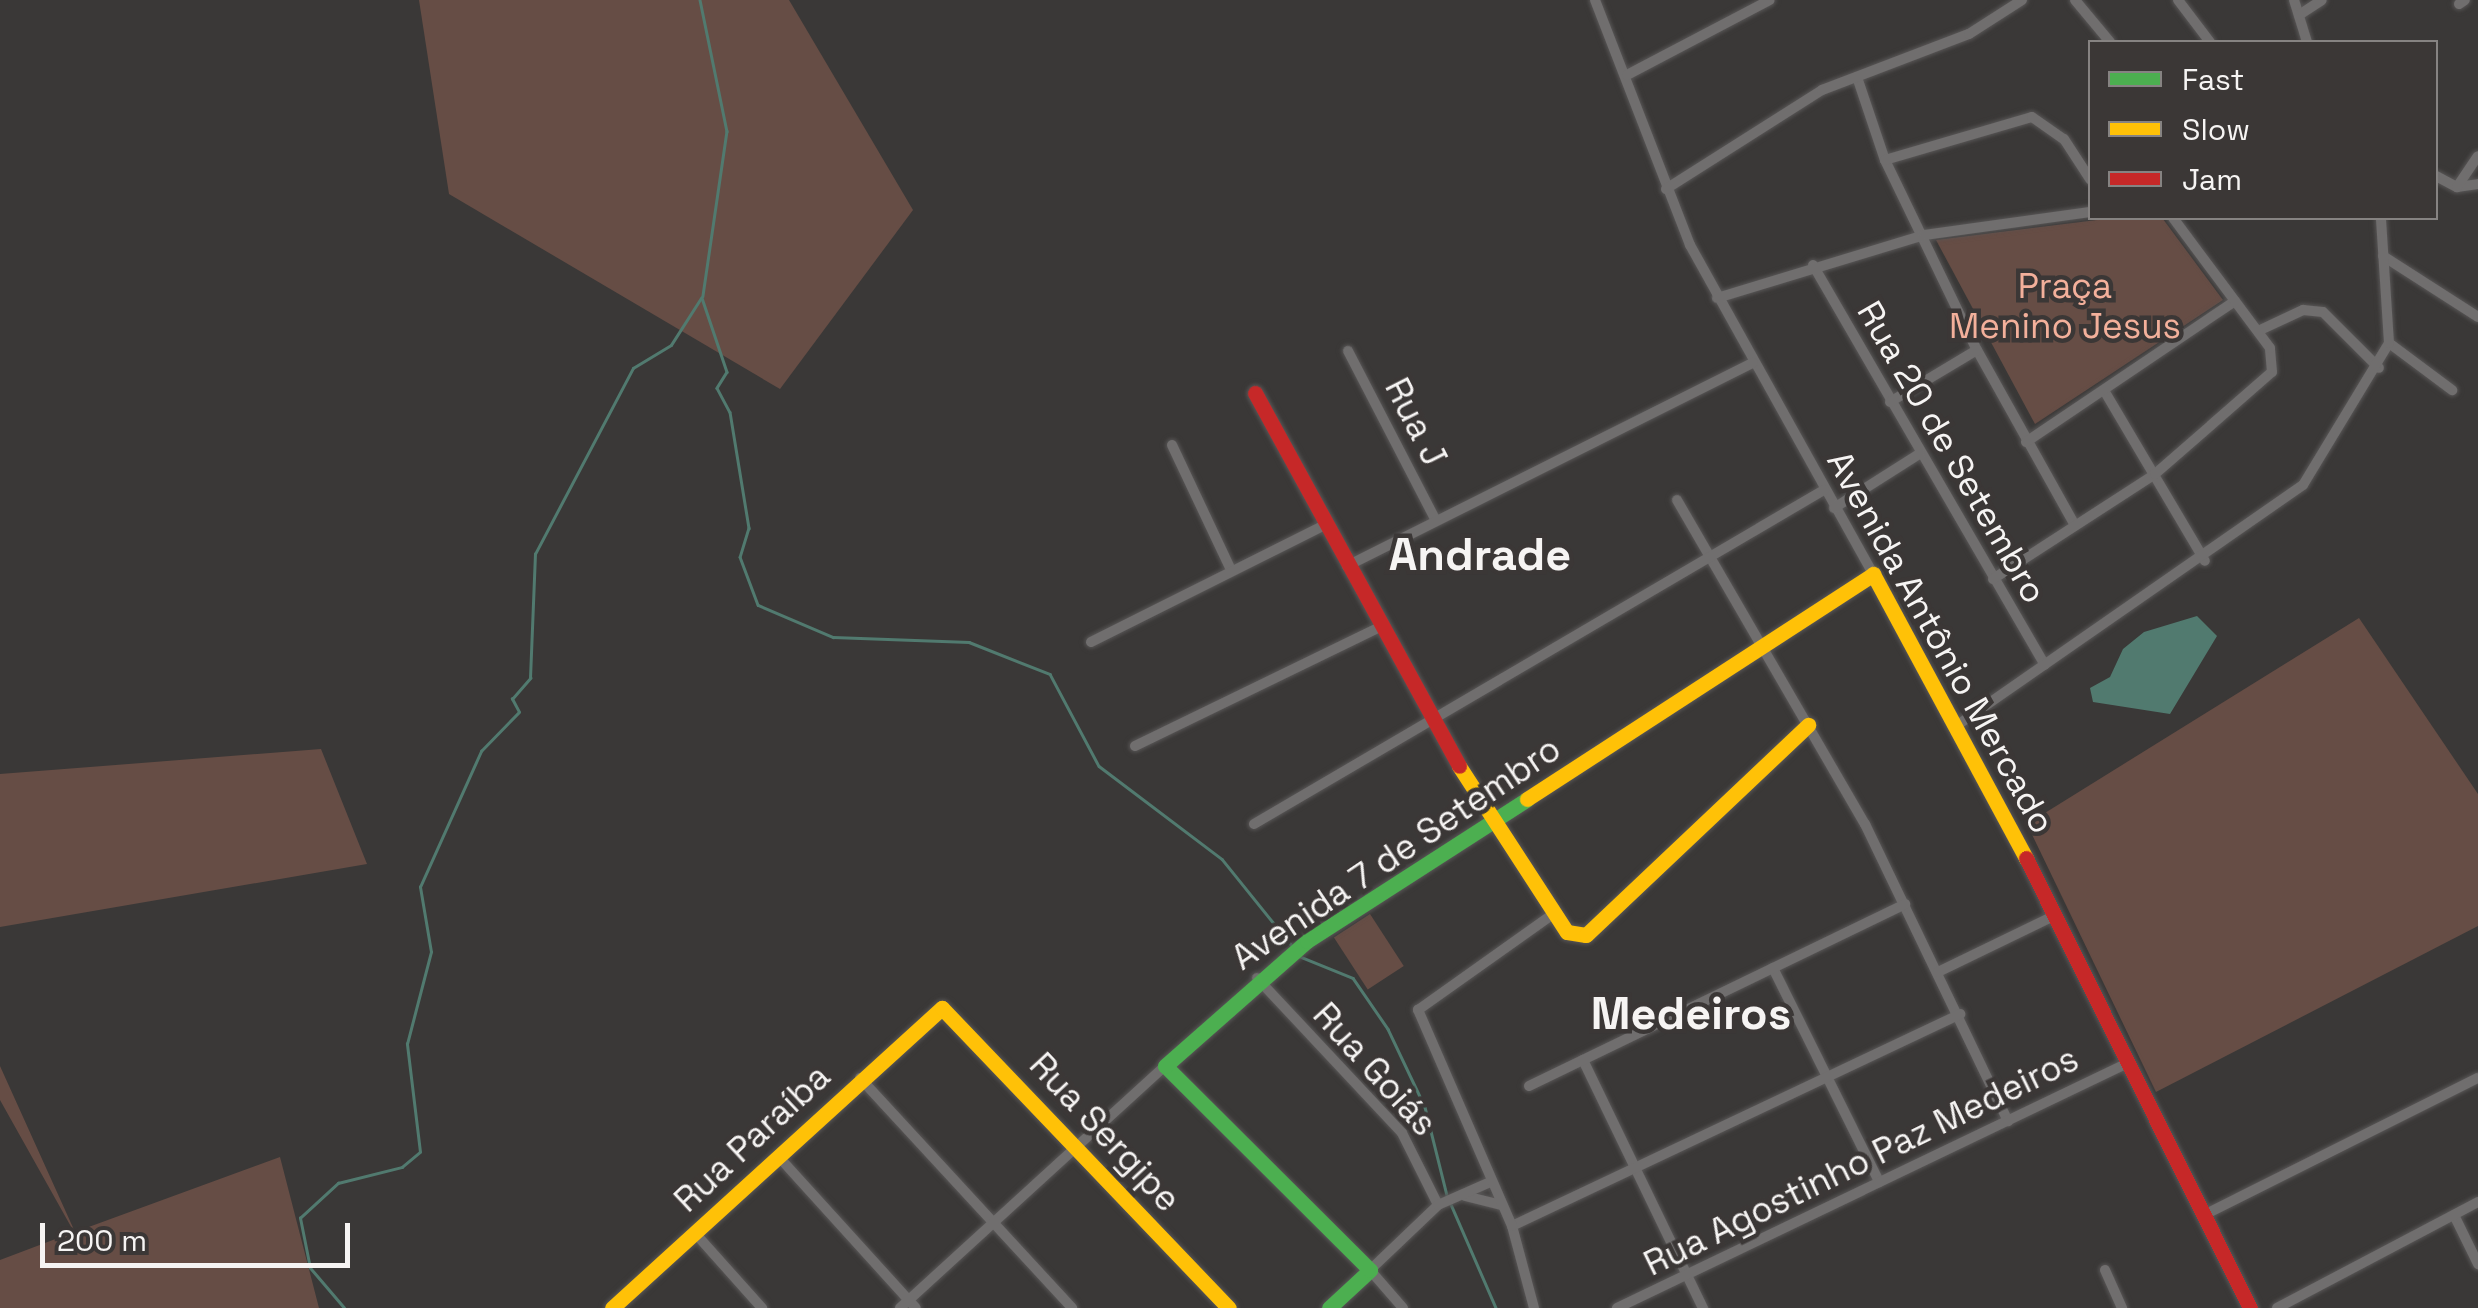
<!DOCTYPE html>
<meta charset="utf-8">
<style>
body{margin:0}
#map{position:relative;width:2478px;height:1308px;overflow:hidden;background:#3a3837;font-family:"Space Grotesk",sans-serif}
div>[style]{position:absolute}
.green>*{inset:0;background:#664d45;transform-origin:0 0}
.water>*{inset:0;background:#517a6f}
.stream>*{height:2.5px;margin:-1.25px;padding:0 1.25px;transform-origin:1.25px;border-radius:1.25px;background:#517a6f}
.roads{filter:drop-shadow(0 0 2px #585656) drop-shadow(0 0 2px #585656)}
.street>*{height:10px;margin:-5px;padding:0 5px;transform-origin:5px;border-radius:5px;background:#706e6e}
.fast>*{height:15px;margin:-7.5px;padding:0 7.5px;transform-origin:7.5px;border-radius:7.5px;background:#4caf50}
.slow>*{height:15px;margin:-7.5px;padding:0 7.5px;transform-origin:7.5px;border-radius:7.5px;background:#ffc107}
.jam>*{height:15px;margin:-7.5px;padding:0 7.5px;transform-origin:7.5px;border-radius:7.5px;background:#c62828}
span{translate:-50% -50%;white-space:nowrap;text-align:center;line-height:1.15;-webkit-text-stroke:9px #3b3736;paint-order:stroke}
.park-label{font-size:35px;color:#f3b09b}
.street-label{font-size:35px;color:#f6f4f3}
.district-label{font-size:45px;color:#f6f4f3;font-weight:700}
.legend{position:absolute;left:2088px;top:40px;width:350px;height:180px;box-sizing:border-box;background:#3b3736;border:2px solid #868382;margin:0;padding:12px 18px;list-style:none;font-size:30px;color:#f6f4f3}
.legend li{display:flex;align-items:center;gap:20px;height:50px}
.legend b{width:50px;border:2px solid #868382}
.scale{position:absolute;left:40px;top:1223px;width:310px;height:45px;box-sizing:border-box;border:5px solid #f6f4f3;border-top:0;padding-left:12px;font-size:30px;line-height:35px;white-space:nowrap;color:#f6f4f3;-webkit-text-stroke:8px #3b3736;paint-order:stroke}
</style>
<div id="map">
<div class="green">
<div style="clip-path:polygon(419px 0,789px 0,913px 210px,780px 389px,449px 194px)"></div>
<div style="clip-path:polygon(2113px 218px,2163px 219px,2223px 300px,2035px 424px,1936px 240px)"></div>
<div style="clip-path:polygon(2359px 618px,2478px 794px,2478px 926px,2156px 1092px,2027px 824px)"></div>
<div style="clip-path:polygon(321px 749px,367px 864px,0 927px,0 774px)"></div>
<div style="left:1370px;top:914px;width:62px;height:43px;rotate:57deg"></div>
<div style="clip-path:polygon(0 1066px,75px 1232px,280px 1157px,319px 1308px,0 1308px,0 1260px,74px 1232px,0 1100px)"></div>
</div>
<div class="water">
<div style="clip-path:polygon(2197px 616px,2217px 636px,2170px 714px,2093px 702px,2090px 688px,2110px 677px,2123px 649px,2144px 632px)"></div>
</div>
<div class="stream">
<div style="left:700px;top:0;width:134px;rotate:78.4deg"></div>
<div style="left:727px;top:131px;width:167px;rotate:98.3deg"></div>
<div style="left:702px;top:298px;width:78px;rotate:71.3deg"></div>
<div style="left:727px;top:372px;width:19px;rotate:122deg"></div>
<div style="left:717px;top:388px;width:27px;rotate:62deg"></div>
<div style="left:730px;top:412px;width:118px;rotate:80.7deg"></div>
<div style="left:749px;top:528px;width:30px;rotate:107deg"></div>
<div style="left:740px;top:557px;width:51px;rotate:69.4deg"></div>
<div style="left:758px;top:605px;width:82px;rotate:23.1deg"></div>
<div style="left:833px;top:637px;width:136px;rotate:2.1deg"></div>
<div style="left:969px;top:642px;width:87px;rotate:21.6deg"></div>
<div style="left:1050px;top:674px;width:104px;rotate:62deg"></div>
<div style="left:1099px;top:766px;width:154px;rotate:37.1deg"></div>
<div style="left:1222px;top:859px;width:113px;rotate:51.1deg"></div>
<div style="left:1301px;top:957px;width:56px;rotate:22deg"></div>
<div style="left:1353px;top:978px;width:62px;rotate:55.5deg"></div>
<div style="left:1388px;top:1029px;width:86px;rotate:64.6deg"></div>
<div style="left:1425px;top:1107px;width:91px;rotate:76deg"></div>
<div style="left:1450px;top:1202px;width:116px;rotate:66.5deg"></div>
<div style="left:344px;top:1308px;width:52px;rotate:-130.4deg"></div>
<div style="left:310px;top:1268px;width:51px;rotate:-101.3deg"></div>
<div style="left:300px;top:1218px;width:52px;rotate:-42.6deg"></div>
<div style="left:338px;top:1183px;width:66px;rotate:-14deg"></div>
<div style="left:402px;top:1167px;width:23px;rotate:-40deg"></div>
<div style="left:420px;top:1152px;width:109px;rotate:-96.9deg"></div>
<div style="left:407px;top:1044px;width:95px;rotate:-75.4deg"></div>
<div style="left:431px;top:952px;width:66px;rotate:-99.6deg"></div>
<div style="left:420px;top:887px;width:149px;rotate:-65.8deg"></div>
<div style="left:481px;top:751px;width:54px;rotate:-45.7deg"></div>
<div style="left:519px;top:712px;width:15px;rotate:-118deg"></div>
<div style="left:512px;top:699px;width:28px;rotate:-49deg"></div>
<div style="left:530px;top:678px;width:124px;rotate:-87.7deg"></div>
<div style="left:535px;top:554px;width:210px;rotate:-62.2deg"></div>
<div style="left:633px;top:368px;width:44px;rotate:-31.2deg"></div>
<div style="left:671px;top:345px;width:56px;rotate:-57.4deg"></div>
</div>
<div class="roads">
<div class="street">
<div style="left:1595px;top:0;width:263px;rotate:68.8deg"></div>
<div style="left:1690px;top:245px;width:376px;rotate:60.9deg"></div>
<div style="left:2075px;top:0;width:55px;rotate:50.2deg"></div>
<div style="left:2178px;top:0;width:53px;rotate:52.7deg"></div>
<div style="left:2294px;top:0;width:44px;rotate:72.8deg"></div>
<div style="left:2459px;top:4px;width:7px;rotate:-34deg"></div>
<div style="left:2299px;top:15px;width:27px;rotate:-33deg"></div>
<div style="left:1627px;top:75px;width:161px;rotate:-27.7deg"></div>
<div style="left:1857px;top:77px;width:88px;rotate:71.4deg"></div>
<div style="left:1885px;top:160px;width:211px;rotate:64.2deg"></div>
<div style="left:1977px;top:350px;width:201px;rotate:60.8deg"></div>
<div style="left:1885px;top:160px;width:153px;rotate:-16.3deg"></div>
<div style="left:2032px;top:117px;width:39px;rotate:35deg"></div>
<div style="left:2064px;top:139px;width:48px;rotate:57deg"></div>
<div style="left:2436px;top:176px;width:24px;rotate:28deg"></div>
<div style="left:2457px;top:187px;width:21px;rotate:-8deg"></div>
<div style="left:2457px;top:187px;width:37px;rotate:-56deg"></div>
<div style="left:1666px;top:189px;width:185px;rotate:-32.4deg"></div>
<div style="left:1822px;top:90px;width:157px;rotate:-20.9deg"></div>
<div style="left:1969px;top:34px;width:63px;rotate:-32.7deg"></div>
<div style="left:2383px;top:256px;width:113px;rotate:32.7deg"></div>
<div style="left:1813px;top:265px;width:462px;rotate:59.9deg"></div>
<div style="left:1717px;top:298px;width:216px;rotate:-16.9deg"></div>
<div style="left:1924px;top:235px;width:168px;rotate:-7.9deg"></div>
<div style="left:2258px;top:331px;width:50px;rotate:-25deg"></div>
<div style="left:2303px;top:310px;width:20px;rotate:6deg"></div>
<div style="left:2323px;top:312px;width:79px;rotate:45deg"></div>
<div style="left:2389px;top:343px;width:79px;rotate:36.7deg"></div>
<div style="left:1348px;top:351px;width:189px;rotate:62.6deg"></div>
<div style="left:2105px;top:392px;width:196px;rotate:59.4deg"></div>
<div style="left:1890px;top:402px;width:101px;rotate:-30.9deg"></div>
<div style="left:2026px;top:442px;width:252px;rotate:-34deg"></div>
<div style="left:1172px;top:445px;width:138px;rotate:64.7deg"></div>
<div style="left:1677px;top:500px;width:375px;rotate:59.9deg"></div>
<div style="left:1865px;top:824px;width:330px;rotate:64.3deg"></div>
<div style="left:1834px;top:508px;width:101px;rotate:-32.4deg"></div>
<div style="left:1347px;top:566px;width:454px;rotate:-26.6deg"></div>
<div style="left:1993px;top:579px;width:193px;rotate:-32.9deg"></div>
<div style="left:2155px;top:474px;width:155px;rotate:-41.1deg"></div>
<div style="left:2272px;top:372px;width:24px;rotate:-95deg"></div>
<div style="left:2270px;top:348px;width:162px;rotate:-126.7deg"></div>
<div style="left:1091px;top:642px;width:262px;rotate:-26.6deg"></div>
<div style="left:1959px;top:724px;width:419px;rotate:-34.8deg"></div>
<div style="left:2303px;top:485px;width:166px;rotate:-58.8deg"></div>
<div style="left:2389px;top:343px;width:125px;rotate:-93.7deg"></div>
<div style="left:1135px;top:746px;width:270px;rotate:-25.9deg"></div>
<div style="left:1254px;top:824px;width:661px;rotate:-30.37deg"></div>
<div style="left:1773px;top:968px;width:239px;rotate:63.6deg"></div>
<div style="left:1938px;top:972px;width:129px;rotate:-25.8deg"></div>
<div style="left:1257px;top:978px;width:212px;rotate:46.9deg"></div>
<div style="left:1402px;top:1133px;width:80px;rotate:63.4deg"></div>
<div style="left:1583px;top:1060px;width:276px;rotate:64.2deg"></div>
<div style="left:860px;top:1078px;width:313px;rotate:47.3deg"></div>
<div style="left:1529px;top:1086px;width:418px;rotate:-25.8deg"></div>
<div style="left:778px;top:1156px;width:205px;rotate:47.8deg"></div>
<div style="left:1465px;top:1196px;width:38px;rotate:14deg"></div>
<div style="left:2204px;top:1215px;width:306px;rotate:-26.6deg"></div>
<div style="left:2454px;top:1215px;width:55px;rotate:63.9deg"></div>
<div style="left:1512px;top:1226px;width:496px;rotate:-25.3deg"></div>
<div style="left:695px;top:1233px;width:101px;rotate:48.2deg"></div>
<div style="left:2105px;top:1270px;width:42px;rotate:65.9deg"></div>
<div style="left:900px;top:1308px;width:359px;rotate:-42.4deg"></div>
<div style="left:1403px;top:1308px;width:50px;rotate:-131deg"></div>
<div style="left:1370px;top:1270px;width:94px;rotate:-43.7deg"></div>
<div style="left:1438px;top:1205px;width:55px;rotate:-23.7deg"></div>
<div style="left:1534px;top:1308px;width:85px;rotate:-105deg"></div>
<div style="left:1512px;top:1226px;width:236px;rotate:-113.5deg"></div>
<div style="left:1418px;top:1010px;width:166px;rotate:-35.4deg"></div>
<div style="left:1617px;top:1308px;width:567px;rotate:-25.62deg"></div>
<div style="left:2277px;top:1308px;width:227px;rotate:-27.8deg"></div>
</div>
<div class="fast">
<div style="left:1329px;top:1308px;width:56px;rotate:-42.8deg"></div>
<div style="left:1370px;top:1270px;width:289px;rotate:-135.1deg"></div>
<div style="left:1165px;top:1066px;width:189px;rotate:-41.4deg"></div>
<div style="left:1307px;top:941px;width:262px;rotate:-32.8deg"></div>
</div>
<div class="slow">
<div style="left:1459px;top:766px;width:198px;rotate:57deg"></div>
<div style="left:1567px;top:932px;width:19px;rotate:9deg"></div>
<div style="left:1586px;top:935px;width:306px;rotate:-43.4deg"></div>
<div style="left:1527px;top:799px;width:413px;rotate:-33deg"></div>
<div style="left:1873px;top:574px;width:323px;rotate:61.7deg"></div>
<div style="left:612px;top:1308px;width:446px;rotate:-42.3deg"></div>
<div style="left:942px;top:1008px;width:415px;rotate:46.3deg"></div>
</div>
<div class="jam">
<div style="left:1255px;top:393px;width:425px;rotate:61.3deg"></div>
<div style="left:2026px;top:858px;width:503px;rotate:63.54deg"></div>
</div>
</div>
<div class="park-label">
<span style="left:2065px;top:306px">Praça<br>Menino Jesus</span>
</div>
<div class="street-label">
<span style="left:1416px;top:422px;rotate:63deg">Rua J</span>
<span style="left:1952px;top:452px;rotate:60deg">Rua 20 de Setembro</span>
<span style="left:1941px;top:642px;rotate:61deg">Avenida Antônio Mercado</span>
<span style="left:1396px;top:853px;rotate:-34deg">Avenida 7 de Setembro</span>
<span style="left:1375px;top:1069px;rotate:48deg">Rua Goiás</span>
<span style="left:1105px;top:1132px;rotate:47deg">Rua Sergipe</span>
<span style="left:752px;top:1138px;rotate:-43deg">Rua Paraíba</span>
<span style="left:1861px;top:1161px;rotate:-26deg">Rua Agostinho Paz Medeiros</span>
</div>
<div class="district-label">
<span style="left:1480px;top:555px">Andrade</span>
<span style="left:1691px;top:1014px">Medeiros</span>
</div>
<ul class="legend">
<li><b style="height:12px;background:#4caf50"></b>Fast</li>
<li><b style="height:12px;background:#ffc107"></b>Slow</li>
<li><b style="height:12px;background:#c62828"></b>Jam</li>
</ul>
<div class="scale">200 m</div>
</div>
